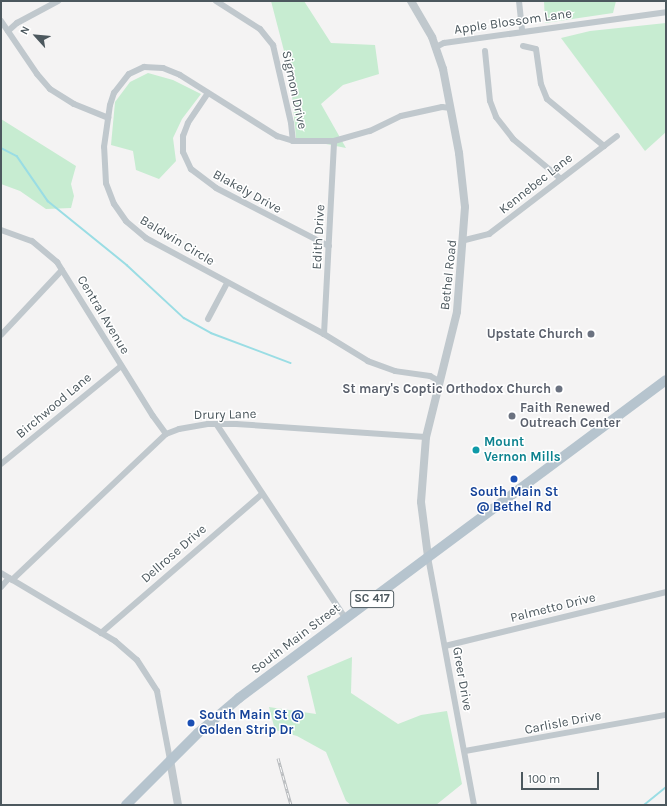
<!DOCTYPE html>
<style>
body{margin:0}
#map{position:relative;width:667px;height:806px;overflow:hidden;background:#f4f3f3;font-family:Karla,sans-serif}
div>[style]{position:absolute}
.green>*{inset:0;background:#c7ecd1}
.stream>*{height:1.5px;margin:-0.75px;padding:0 0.75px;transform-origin:0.75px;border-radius:0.75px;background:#9adde4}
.minor>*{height:6px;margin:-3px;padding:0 3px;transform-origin:3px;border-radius:3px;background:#c0c8cd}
.tertiary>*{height:8px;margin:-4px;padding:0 4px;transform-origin:4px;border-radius:4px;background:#c0c8cd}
.primary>*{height:10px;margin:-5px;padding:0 5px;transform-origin:5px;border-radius:5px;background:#b6c4ce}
.rail>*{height:3px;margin-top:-1.5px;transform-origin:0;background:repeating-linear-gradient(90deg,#fff 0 4.5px,#b6b9bc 0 9px);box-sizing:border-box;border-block:1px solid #b6b9bc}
.dots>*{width:11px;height:11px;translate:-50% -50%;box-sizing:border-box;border:2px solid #fff;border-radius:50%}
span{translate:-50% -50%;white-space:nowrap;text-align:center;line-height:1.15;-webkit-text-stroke:3px #fff;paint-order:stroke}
.shield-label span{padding:1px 3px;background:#fff;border:1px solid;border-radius:3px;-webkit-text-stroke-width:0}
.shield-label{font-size:12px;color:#4c585e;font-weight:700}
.street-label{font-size:13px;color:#4c585e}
.worship-label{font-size:13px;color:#5b616d;font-weight:700}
.right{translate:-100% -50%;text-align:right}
.left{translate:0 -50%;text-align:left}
.culture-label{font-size:13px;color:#0d838f;font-weight:700}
.transit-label{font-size:13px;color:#164399;font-weight:700}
.frame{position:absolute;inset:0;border:2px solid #4c585e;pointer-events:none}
.north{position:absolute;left:16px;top:16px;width:40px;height:40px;-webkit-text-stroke:3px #fff;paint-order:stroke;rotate:297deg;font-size:11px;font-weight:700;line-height:16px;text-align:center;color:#4c585e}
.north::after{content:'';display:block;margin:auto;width:14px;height:18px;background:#4c585e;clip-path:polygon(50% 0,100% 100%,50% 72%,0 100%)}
.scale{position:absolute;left:521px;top:772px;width:78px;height:18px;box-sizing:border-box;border:2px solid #4c585e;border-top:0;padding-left:5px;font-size:12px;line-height:14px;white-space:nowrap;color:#4c585e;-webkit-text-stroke:3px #fff;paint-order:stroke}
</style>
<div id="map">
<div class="green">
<div style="clip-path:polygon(271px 1px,304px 1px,331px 43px,375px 45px,379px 74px,343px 85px,321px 104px,346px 148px,296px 138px,290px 74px)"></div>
<div style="clip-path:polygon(544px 1px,616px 1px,613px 13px,545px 23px)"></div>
<div style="clip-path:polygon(666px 23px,666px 132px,645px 151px,561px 38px,590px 31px)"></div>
<div style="clip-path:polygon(148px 73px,173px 80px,201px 94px,182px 119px,173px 138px,176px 161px,159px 179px,136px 170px,133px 151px,111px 145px,115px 102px,130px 82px)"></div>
<div style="clip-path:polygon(1px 119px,76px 166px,71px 184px,74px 196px,71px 208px,46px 209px,20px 191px,1px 184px)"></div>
<div style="clip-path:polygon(352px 657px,351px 693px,398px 724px,421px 715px,447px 711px,462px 784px,436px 805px,351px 805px,346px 801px,326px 752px,297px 736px,275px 730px,269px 707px,316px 714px,307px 676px)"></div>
</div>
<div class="stream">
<div style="left:1px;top:148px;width:18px;rotate:27deg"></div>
<div style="left:17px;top:156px;width:55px;rotate:55.4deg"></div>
<div style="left:48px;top:201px;width:102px;rotate:39deg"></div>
<div style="left:127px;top:265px;width:78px;rotate:42.9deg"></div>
<div style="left:184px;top:318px;width:31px;rotate:29deg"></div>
<div style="left:211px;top:333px;width:85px;rotate:20.6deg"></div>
<div style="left:644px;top:805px;width:28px;rotate:-39deg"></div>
</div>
<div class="minor">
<div style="left:216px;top:1px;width:52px;rotate:32.5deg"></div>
<div style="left:260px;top:29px;width:21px;rotate:51deg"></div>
<div style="left:273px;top:45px;width:80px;rotate:77deg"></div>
<div style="left:291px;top:123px;width:18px;rotate:84deg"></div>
<div style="left:519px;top:1px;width:30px;rotate:84deg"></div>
<div style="left:1px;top:21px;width:64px;rotate:55.8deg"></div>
<div style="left:37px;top:74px;width:20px;rotate:49deg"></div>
<div style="left:50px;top:89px;width:28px;rotate:32deg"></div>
<div style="left:74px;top:104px;width:37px;rotate:22deg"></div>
<div style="left:8px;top:31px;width:12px;rotate:-42deg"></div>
<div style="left:17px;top:23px;width:47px;rotate:-28.2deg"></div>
<div style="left:523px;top:46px;width:13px;rotate:13deg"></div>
<div style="left:536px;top:49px;width:35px;rotate:82deg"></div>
<div style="left:541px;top:84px;width:16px;rotate:68deg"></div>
<div style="left:547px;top:99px;width:74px;rotate:39.5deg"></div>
<div style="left:436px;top:47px;width:9px;rotate:-27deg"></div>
<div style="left:444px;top:43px;width:224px;rotate:-7.9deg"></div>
<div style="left:485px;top:51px;width:50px;rotate:84.3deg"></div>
<div style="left:490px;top:101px;width:17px;rotate:69deg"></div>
<div style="left:496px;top:117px;width:28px;rotate:52deg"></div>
<div style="left:513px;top:139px;width:62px;rotate:39.8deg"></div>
<div style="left:208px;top:93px;width:36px;rotate:124deg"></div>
<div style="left:188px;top:123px;width:14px;rotate:111deg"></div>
<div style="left:183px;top:136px;width:16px;rotate:90deg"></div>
<div style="left:183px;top:152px;width:19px;rotate:65deg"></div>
<div style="left:191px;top:169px;width:31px;rotate:37deg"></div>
<div style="left:216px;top:188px;width:127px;rotate:27.2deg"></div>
<div style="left:1px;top:230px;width:33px;rotate:20deg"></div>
<div style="left:32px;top:241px;width:33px;rotate:40deg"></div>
<div style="left:57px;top:262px;width:181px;rotate:58.1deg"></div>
<div style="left:153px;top:416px;width:22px;rotate:54deg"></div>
<div style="left:465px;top:240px;width:25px;rotate:-14deg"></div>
<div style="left:489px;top:234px;width:161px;rotate:-37.4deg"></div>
<div style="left:208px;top:319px;width:40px;rotate:-62deg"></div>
<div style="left:324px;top:334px;width:193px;rotate:-87deg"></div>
<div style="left:1px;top:335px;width:89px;rotate:-46.8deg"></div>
<div style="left:439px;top:381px;width:10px;rotate:-151deg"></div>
<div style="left:430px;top:376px;width:35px;rotate:-172deg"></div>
<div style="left:395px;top:371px;width:29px;rotate:-160deg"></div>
<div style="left:368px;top:361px;width:52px;rotate:-148.5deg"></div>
<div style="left:324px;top:334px;width:202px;rotate:-151.7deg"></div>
<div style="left:146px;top:238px;width:26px;rotate:-140deg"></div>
<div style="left:126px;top:221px;width:21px;rotate:-125deg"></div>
<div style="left:114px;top:204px;width:22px;rotate:-111deg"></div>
<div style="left:106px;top:183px;width:36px;rotate:-93deg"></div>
<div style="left:104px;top:147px;width:42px;rotate:-81.9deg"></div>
<div style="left:110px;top:105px;width:13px;rotate:-72deg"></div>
<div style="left:114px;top:93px;width:24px;rotate:-52deg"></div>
<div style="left:129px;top:74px;width:17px;rotate:-25deg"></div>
<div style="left:144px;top:67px;width:19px;rotate:3deg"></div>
<div style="left:163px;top:68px;width:18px;rotate:22deg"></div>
<div style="left:180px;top:75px;width:115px;rotate:32.2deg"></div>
<div style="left:277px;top:136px;width:17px;rotate:17deg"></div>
<div style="left:293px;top:141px;width:41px"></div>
<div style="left:334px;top:141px;width:37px;rotate:-16deg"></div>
<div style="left:370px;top:131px;width:34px;rotate:-26deg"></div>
<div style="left:401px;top:116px;width:42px;rotate:-12.4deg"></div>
<div style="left:442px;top:107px;width:9px;rotate:6deg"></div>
<div style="left:217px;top:425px;width:232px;rotate:56.4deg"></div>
<div style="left:1px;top:464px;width:155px;rotate:-39.2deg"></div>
<div style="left:428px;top:557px;width:252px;rotate:79.5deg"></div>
<div style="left:1px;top:573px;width:133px;rotate:30.8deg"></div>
<div style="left:115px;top:641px;width:29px;rotate:41deg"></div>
<div style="left:137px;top:660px;width:37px;rotate:57deg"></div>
<div style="left:157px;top:691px;width:70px;rotate:79.3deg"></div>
<div style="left:12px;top:580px;width:212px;rotate:-43.5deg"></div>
<div style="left:166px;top:434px;width:14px;rotate:-21deg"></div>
<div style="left:179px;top:429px;width:29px;rotate:-10deg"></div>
<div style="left:208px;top:424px;width:28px"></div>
<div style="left:236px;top:424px;width:190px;rotate:3.9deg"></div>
<div style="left:1px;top:587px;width:12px;rotate:-48deg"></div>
<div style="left:101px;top:633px;width:213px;rotate:-40.8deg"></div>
<div style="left:445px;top:646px;width:228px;rotate:-13.7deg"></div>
<div style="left:465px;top:751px;width:204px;rotate:-10.2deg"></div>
</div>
<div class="tertiary">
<div style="left:411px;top:1px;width:42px;rotate:59.7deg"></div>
<div style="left:432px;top:37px;width:34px;rotate:71deg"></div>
<div style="left:443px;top:69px;width:86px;rotate:79.2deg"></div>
<div style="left:459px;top:153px;width:54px;rotate:83.7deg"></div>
<div style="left:465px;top:207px;width:105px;rotate:94.4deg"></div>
<div style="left:457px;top:312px;width:129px;rotate:103.9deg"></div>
<div style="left:426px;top:437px;width:65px;rotate:94.4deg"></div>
<div style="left:421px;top:502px;width:55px;rotate:82.7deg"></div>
<div style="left:170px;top:760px;width:46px;rotate:79.9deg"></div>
</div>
<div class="primary">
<div style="left:126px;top:805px;width:102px;rotate:-45deg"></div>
<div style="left:198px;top:733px;width:54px;rotate:-40.5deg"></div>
<div style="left:239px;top:698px;width:532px;rotate:-36.68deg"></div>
</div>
<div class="rail">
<div style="left:278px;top:758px;width:49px;rotate:74.5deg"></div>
</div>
<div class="dots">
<div style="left:591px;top:334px;background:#6b7280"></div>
<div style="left:559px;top:389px;background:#6b7280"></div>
<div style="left:512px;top:416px;background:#6b7280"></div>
<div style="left:476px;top:450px;background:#0f9aa8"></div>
<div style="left:514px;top:479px;background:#1a4fb4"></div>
<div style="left:191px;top:723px;background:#1a4fb4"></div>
</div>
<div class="shield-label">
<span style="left:372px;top:599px">SC 417</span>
</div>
<div class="street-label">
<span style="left:513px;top:22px;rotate:-8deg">Apple Blossom Lane</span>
<span style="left:294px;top:90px;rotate:78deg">Sigmon Drive</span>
<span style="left:536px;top:184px;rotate:-38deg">Kennebec Lane</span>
<span style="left:247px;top:192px;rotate:29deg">Blakely Drive</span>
<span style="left:319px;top:237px;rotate:-87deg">Edith Drive</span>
<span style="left:177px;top:241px;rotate:31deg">Baldwin Circle</span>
<span style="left:449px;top:275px;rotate:-84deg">Bethel Road</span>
<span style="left:103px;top:315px;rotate:59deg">Central Avenue</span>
<span style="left:54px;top:406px;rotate:-40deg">Birchwood Lane</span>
<span style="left:225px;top:415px;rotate:-1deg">Drury Lane</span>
<span style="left:174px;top:554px;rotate:-41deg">Dellrose Drive</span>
<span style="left:553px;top:608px;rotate:-14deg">Palmetto Drive</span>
<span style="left:296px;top:639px;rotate:-37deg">South Main Street</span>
<span style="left:462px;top:679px;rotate:80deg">Greer Drive</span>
<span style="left:563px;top:723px;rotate:-11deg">Carlisle Drive</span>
</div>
<div class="worship-label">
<span class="right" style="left:583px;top:334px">Upstate Church</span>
<span class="right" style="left:551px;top:389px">St mary's Coptic Orthodox Church</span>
<span class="left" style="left:520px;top:416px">Faith Renewed<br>Outreach Center</span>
</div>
<div class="culture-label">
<span class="left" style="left:484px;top:450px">Mount<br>Vernon Mills</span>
</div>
<div class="transit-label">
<span style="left:514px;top:500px">South Main St<br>@ Bethel Rd</span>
<span class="left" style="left:199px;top:723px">South Main St @<br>Golden Strip Dr</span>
</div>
<div class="frame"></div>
<div class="north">N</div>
<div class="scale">100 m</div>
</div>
